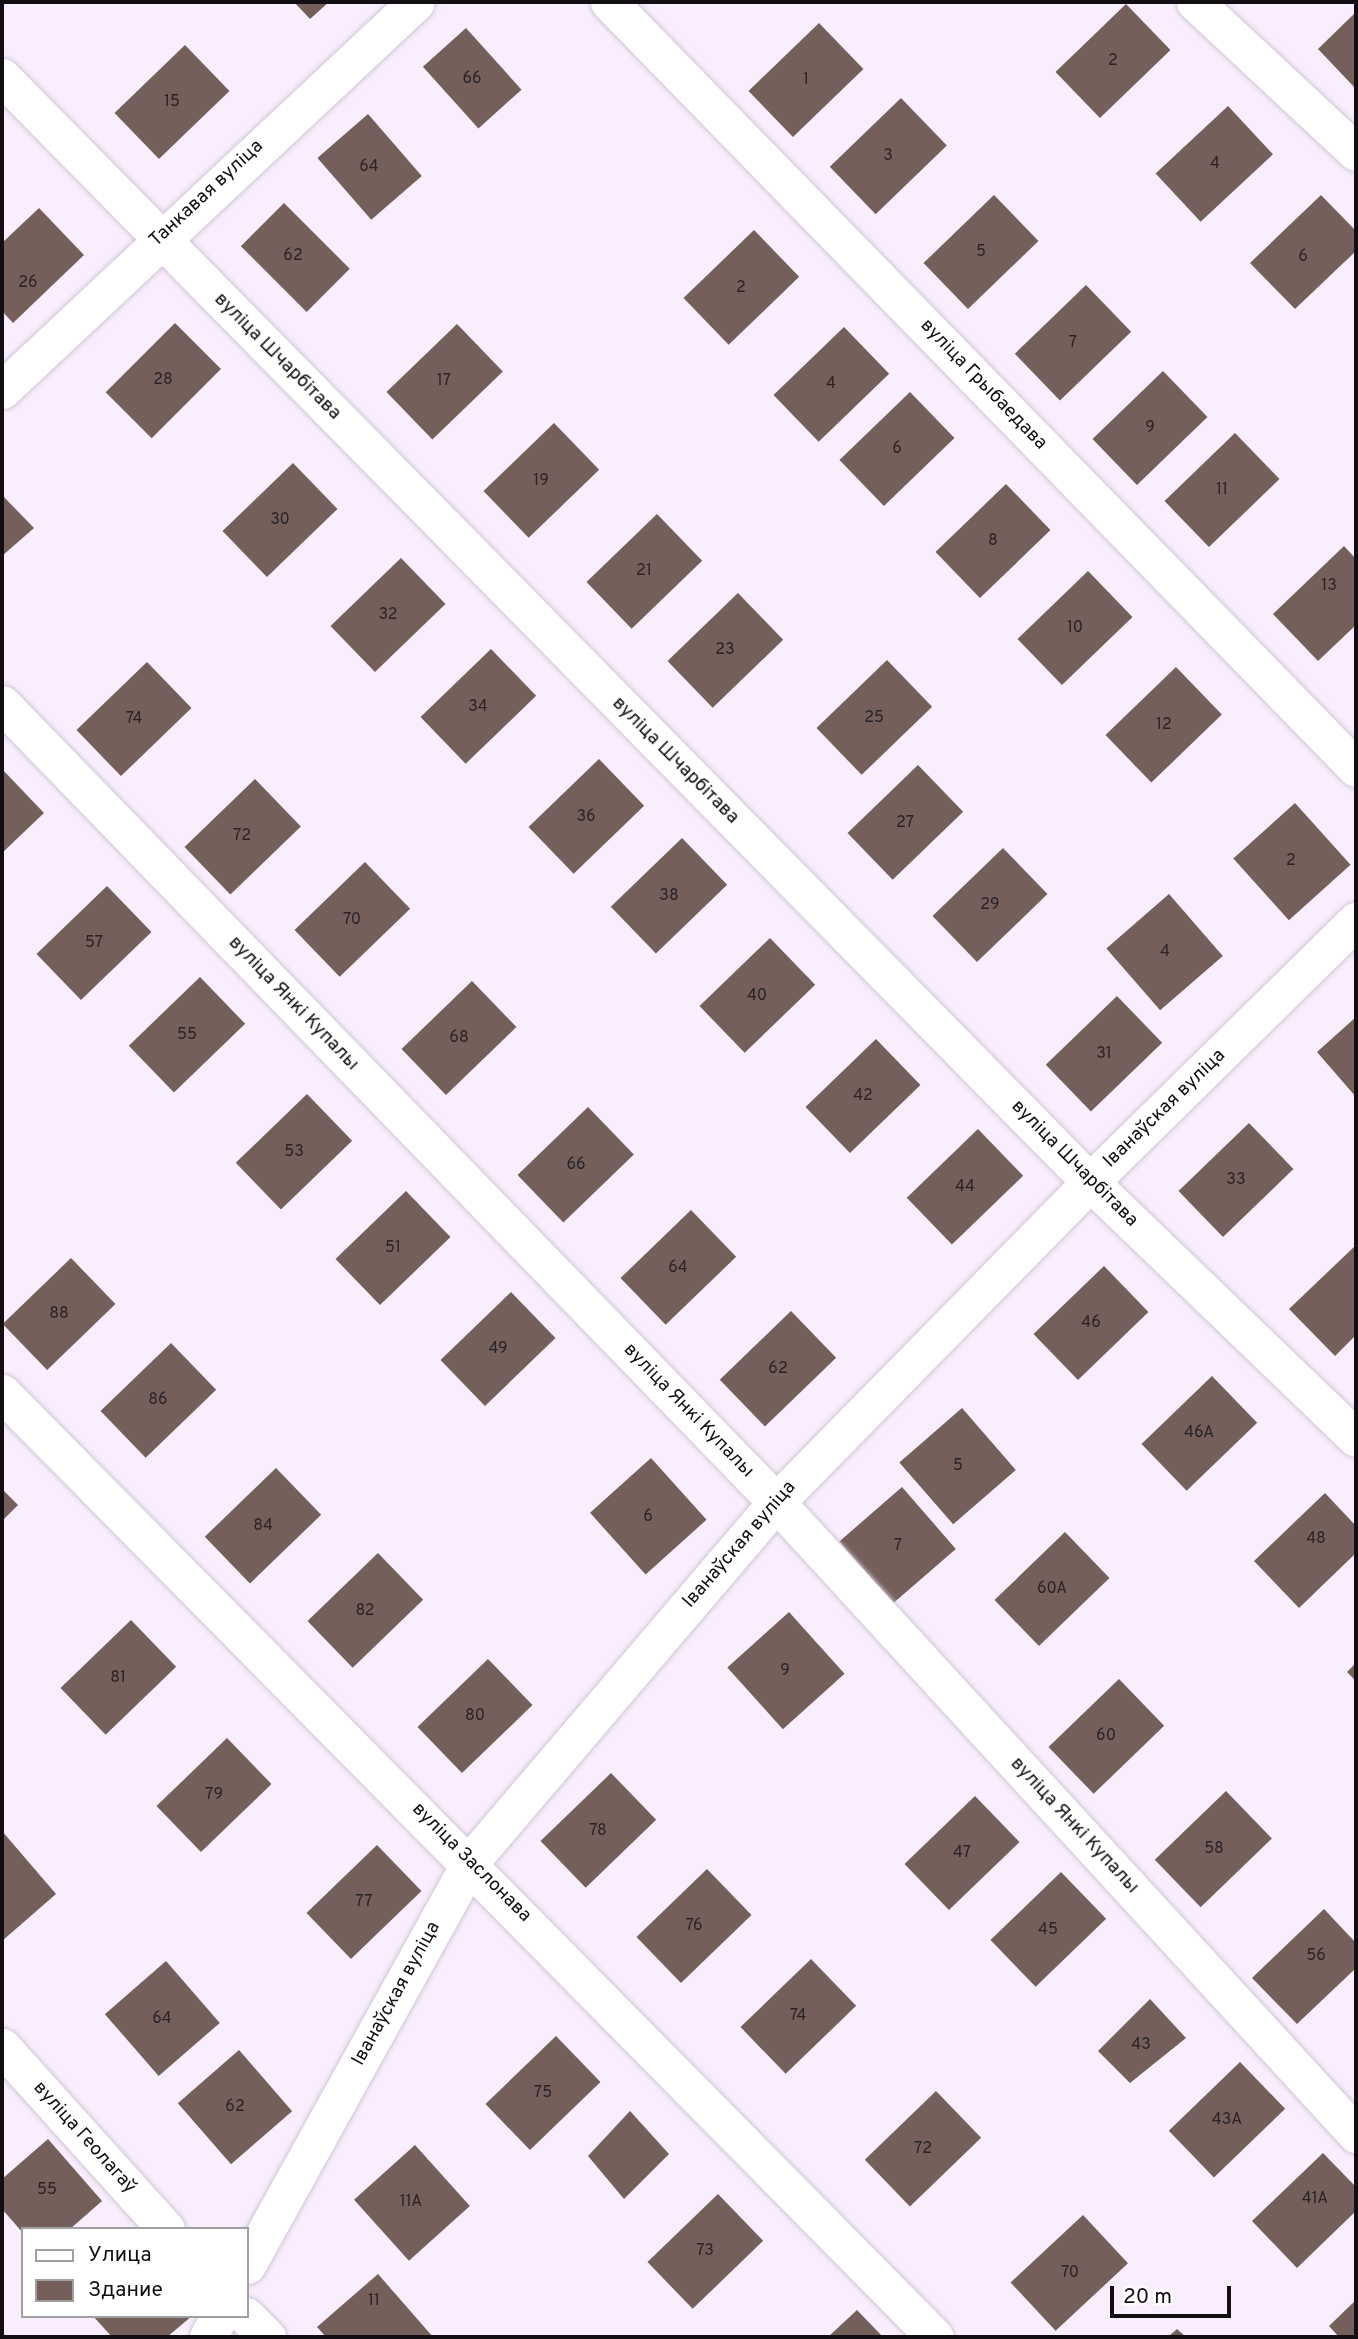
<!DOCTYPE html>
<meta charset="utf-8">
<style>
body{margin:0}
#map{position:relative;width:1358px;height:2339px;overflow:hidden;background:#f9eefd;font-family:Overpass,sans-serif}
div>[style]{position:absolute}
.building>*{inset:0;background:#745f5b;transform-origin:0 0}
.roads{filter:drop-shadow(0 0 2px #d2c5d7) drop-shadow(0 0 2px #d2c5d7)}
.street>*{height:37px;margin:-18.5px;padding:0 18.5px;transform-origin:18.5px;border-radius:18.5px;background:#fff}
span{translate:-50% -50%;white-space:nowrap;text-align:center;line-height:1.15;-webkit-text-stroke:6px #fff;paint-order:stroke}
.number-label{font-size:16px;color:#2a2226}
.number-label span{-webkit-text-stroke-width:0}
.street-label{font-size:19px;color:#120e14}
.frame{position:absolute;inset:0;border:4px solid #120e14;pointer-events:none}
.legend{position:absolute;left:21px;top:2227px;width:228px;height:91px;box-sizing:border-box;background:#fff;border:2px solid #a09fa1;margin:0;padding:9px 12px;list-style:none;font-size:21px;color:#120e14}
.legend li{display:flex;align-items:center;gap:14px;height:35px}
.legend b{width:35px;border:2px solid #a09fa1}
.scale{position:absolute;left:1110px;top:2286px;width:121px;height:32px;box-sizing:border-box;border:4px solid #120e14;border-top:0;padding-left:9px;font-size:21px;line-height:24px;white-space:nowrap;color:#120e14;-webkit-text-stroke:5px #fff;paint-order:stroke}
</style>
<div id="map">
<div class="building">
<div style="clip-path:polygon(294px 2px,329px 2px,310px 19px)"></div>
<div style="left:1126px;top:4px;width:64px;height:98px;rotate:46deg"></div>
<div style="clip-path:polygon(1356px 12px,1356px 89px,1318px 49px)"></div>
<div style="left:819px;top:23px;width:64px;height:98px;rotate:46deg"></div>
<div style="left:466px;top:28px;width:83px;height:58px;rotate:48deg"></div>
<div style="left:185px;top:45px;width:64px;height:98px;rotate:46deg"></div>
<div style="left:901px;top:98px;width:66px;height:99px;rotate:46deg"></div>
<div style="left:1228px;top:106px;width:66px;height:99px;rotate:47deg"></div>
<div style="left:368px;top:114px;width:82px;height:67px;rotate:49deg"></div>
<div style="left:994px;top:195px;width:64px;height:98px;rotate:46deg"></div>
<div style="clip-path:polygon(1321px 195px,1356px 231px,1356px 251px,1295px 309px,1250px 263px)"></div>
<div style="left:284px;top:203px;width:93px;height:61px;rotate:45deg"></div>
<div style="clip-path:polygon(39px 208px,84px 255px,13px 323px,2px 311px,2px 243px)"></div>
<div style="left:754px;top:230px;width:65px;height:98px;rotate:46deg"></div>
<div style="left:1086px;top:285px;width:65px;height:99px;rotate:46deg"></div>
<div style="left:175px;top:323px;width:65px;height:98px;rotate:45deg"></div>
<div style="left:457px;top:324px;width:66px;height:98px;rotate:46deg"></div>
<div style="left:844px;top:327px;width:65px;height:98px;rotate:46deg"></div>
<div style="left:1163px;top:371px;width:64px;height:98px;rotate:46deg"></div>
<div style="left:910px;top:392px;width:64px;height:98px;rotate:46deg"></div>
<div style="left:554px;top:423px;width:65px;height:98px;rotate:46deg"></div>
<div style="left:1235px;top:433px;width:64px;height:98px;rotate:46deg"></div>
<div style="left:293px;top:463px;width:64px;height:98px;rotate:46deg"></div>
<div style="left:1006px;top:484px;width:64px;height:98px;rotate:46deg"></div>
<div style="clip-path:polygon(2px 495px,34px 528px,2px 556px)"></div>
<div style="left:657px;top:514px;width:65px;height:98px;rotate:46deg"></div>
<div style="clip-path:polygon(1344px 546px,1356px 559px,1356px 625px,1318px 661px,1273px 614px)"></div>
<div style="left:401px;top:558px;width:64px;height:98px;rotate:46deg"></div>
<div style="left:1088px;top:571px;width:64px;height:98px;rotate:46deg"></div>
<div style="left:738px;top:593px;width:65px;height:98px;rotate:46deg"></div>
<div style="left:491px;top:649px;width:65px;height:98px;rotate:46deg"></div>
<div style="left:887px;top:660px;width:65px;height:98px;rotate:46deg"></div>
<div style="left:147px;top:662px;width:64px;height:98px;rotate:46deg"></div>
<div style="left:1176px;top:667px;width:66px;height:98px;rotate:46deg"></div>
<div style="left:599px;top:759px;width:65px;height:98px;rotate:46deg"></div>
<div style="left:918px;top:765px;width:65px;height:98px;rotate:46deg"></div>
<div style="clip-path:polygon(2px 769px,44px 813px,2px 853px)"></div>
<div style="left:255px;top:779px;width:66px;height:98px;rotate:46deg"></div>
<div style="left:1295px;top:803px;width:83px;height:83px;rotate:48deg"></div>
<div style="left:682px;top:838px;width:65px;height:99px;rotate:46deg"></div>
<div style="left:1003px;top:848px;width:64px;height:98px;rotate:46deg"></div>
<div style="left:365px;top:862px;width:65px;height:98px;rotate:46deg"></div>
<div style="left:107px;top:886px;width:64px;height:98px;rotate:46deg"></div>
<div style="left:1169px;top:894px;width:82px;height:83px;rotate:49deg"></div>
<div style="left:770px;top:938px;width:65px;height:98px;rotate:46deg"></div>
<div style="left:200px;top:977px;width:65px;height:99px;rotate:46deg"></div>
<div style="left:472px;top:981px;width:64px;height:98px;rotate:46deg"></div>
<div style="left:1117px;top:996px;width:65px;height:99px;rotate:46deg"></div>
<div style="clip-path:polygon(1356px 1017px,1356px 1097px,1317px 1052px)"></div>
<div style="left:876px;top:1039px;width:64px;height:98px;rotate:46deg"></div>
<div style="left:307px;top:1094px;width:65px;height:99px;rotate:46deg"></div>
<div style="left:588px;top:1107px;width:66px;height:98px;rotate:46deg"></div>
<div style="left:1249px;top:1123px;width:64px;height:98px;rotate:46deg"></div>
<div style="left:978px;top:1129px;width:65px;height:99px;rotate:46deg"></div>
<div style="left:406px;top:1191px;width:64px;height:98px;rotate:46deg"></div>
<div style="left:691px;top:1210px;width:65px;height:98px;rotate:46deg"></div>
<div style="clip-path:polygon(1356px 1245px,1356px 1335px,1335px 1356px,1289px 1309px)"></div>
<div style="left:71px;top:1258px;width:64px;height:95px;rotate:46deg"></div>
<div style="left:1104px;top:1266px;width:64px;height:98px;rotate:46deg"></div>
<div style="left:511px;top:1292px;width:64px;height:98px;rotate:46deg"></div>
<div style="left:791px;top:1311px;width:65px;height:99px;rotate:46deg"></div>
<div style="left:171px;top:1343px;width:65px;height:98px;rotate:46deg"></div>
<div style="left:1212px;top:1376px;width:65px;height:98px;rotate:46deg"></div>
<div style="left:962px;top:1408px;width:82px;height:83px;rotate:49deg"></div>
<div style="left:651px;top:1458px;width:83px;height:82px;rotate:48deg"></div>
<div style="left:276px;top:1468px;width:65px;height:99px;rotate:46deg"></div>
<div style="left:902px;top:1487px;width:82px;height:83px;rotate:49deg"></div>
<div style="clip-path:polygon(2px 1489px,18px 1505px,2px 1521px)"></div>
<div style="clip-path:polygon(1325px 1493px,1356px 1526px,1356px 1553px,1299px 1608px,1254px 1561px)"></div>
<div style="left:1065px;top:1532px;width:64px;height:98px;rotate:46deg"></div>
<div style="left:378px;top:1553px;width:65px;height:98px;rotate:46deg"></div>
<div style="left:789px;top:1612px;width:83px;height:83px;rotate:48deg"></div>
<div style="left:131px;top:1620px;width:65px;height:98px;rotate:46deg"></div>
<div style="left:488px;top:1659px;width:64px;height:98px;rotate:46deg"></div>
<div style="clip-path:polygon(1356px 1663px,1356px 1681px,1347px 1672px)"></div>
<div style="left:1119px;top:1679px;width:65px;height:98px;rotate:46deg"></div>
<div style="left:227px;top:1738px;width:64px;height:98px;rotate:46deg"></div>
<div style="left:611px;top:1773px;width:65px;height:98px;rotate:46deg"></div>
<div style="left:1226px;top:1791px;width:66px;height:99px;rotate:46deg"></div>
<div style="left:975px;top:1796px;width:64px;height:98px;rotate:46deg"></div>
<div style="clip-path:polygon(2px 1831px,56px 1894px,2px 1941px)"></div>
<div style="left:377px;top:1845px;width:64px;height:98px;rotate:46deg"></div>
<div style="left:707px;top:1869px;width:64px;height:98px;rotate:46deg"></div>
<div style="left:1061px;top:1872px;width:65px;height:98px;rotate:46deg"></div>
<div style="clip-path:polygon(1324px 1909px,1356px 1943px,1356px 1968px,1297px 2024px,1252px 1978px)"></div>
<div style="left:811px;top:1959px;width:65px;height:98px;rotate:46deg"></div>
<div style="left:166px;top:1961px;width:82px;height:81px;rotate:49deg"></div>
<div style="clip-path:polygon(1150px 1999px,1186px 2038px,1130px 2083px,1098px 2051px)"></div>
<div style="left:556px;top:2036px;width:64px;height:98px;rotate:46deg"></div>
<div style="left:239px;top:2050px;width:81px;height:81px;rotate:49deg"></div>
<div style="left:1240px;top:2062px;width:65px;height:99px;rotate:46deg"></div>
<div style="left:936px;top:2091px;width:65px;height:99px;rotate:46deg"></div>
<div style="clip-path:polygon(630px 2111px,669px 2154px,624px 2199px,588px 2156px)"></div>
<div style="clip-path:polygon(48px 2139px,102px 2201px,70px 2229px,23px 2229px,23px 2233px,2px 2209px,2px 2179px)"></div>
<div style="left:415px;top:2145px;width:82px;height:82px;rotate:48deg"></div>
<div style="clip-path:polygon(1323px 2153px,1356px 2187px,1356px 2211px,1297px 2268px,1252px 2221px)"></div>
<div style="left:718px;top:2194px;width:65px;height:98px;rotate:46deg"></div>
<div style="left:1083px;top:2215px;width:66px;height:99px;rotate:47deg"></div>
<div style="clip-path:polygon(378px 2274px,433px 2337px,326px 2337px,317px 2327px)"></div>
<div style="clip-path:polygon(1356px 2300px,1356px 2337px,1339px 2337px,1329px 2326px)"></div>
<div style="clip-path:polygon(857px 2310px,883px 2337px,828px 2337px)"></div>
<div style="clip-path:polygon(93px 2316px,192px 2316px,167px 2337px,112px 2337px)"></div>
<div style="clip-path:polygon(1177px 2329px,1186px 2337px,1168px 2337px)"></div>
</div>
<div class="roads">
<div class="street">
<div style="left:609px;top:2px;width:1070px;rotate:45.72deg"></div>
<div style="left:1195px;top:2px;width:220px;rotate:43deg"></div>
<div style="left:2px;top:77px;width:1551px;rotate:45.44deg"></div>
<div style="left:1090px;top:1182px;width:369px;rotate:43.9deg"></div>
<div style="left:2px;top:390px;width:567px;rotate:-43.14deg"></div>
<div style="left:2px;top:704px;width:1112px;rotate:45.87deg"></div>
<div style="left:776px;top:1502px;width:858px;rotate:47.46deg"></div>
<div style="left:2px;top:1393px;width:1327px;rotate:45.34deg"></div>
<div style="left:2px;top:2047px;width:245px;rotate:48deg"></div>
<div style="left:247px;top:2265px;width:461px;rotate:-61deg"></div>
<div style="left:470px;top:1862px;width:472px;rotate:-49.6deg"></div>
<div style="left:776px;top:1502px;width:448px;rotate:-45.5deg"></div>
<div style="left:1090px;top:1182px;width:373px;rotate:-44.5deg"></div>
<div style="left:246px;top:2316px;width:30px;rotate:45deg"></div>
<div style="left:208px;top:2337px;width:24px;rotate:-62deg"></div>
</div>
</div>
<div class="number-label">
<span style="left:1113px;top:61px">2</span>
<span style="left:472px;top:79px">66</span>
<span style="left:806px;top:80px">1</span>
<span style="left:172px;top:102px">15</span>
<span style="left:888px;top:156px">3</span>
<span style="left:1215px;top:164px">4</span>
<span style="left:369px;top:167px">64</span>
<span style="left:981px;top:252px">5</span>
<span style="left:293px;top:256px">62</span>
<span style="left:1303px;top:257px">6</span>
<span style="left:28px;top:283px">26</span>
<span style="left:741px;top:288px">2</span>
<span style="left:1073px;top:343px">7</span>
<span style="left:163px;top:380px">28</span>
<span style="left:444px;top:381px">17</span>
<span style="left:831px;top:384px">4</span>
<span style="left:1150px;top:428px">9</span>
<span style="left:897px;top:449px">6</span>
<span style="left:541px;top:481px">19</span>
<span style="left:1222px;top:490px">11</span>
<span style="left:280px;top:520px">30</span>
<span style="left:993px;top:541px">8</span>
<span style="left:644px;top:571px">21</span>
<span style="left:1329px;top:586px">13</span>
<span style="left:388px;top:615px">32</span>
<span style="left:1075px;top:628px">10</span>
<span style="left:725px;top:650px">23</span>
<span style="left:478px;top:707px">34</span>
<span style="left:874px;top:718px">25</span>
<span style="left:134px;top:719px">74</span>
<span style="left:1164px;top:725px">12</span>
<span style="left:586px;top:817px">36</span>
<span style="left:905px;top:823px">27</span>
<span style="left:242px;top:836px">72</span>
<span style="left:1291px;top:861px">2</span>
<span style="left:669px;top:896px">38</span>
<span style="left:990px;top:905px">29</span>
<span style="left:352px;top:920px">70</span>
<span style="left:94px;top:943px">57</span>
<span style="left:1165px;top:952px">4</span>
<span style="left:757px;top:996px">40</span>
<span style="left:187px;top:1035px">55</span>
<span style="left:459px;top:1038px">68</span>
<span style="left:1104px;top:1054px">31</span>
<span style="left:863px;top:1096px">42</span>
<span style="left:294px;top:1152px">53</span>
<span style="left:576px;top:1165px">66</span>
<span style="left:1236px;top:1180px">33</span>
<span style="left:965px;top:1187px">44</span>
<span style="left:393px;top:1248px">51</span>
<span style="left:678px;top:1268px">64</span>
<span style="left:59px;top:1314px">88</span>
<span style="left:1091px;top:1323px">46</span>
<span style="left:498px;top:1349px">49</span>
<span style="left:778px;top:1369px">62</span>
<span style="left:158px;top:1400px">86</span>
<span style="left:1199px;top:1433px">46А</span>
<span style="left:958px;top:1466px">5</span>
<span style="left:648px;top:1517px">6</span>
<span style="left:263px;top:1526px">84</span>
<span style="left:1316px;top:1539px">48</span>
<span style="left:898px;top:1546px">7</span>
<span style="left:1052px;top:1589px">60А</span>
<span style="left:365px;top:1611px">82</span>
<span style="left:785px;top:1671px">9</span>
<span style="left:118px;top:1678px">81</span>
<span style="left:475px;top:1716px">80</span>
<span style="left:1106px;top:1736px">60</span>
<span style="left:214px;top:1795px">79</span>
<span style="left:598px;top:1831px">78</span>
<span style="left:1214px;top:1849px">58</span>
<span style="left:962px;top:1853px">47</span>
<span style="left:364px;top:1902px">77</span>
<span style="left:694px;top:1926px">76</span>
<span style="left:1048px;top:1930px">45</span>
<span style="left:1316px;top:1956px">56</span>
<span style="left:798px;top:2016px">74</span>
<span style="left:162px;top:2019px">64</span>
<span style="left:1141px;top:2045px">43</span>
<span style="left:543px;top:2093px">75</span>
<span style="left:235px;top:2107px">62</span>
<span style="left:1227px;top:2120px">43А</span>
<span style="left:923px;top:2149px">72</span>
<span style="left:47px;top:2190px">55</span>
<span style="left:1315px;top:2199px">41А</span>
<span style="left:411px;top:2202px">11А</span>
<span style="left:705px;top:2251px">73</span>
<span style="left:1070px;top:2273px">70</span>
<span style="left:374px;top:2301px">11</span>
</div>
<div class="street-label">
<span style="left:207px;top:194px;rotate:-43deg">Танкавая вуліца</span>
<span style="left:277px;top:357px;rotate:45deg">вуліца Шчарбітава</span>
<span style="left:983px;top:385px;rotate:46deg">вуліца Грыбаедава</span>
<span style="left:675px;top:761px;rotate:45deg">вуліца Шчарбітава</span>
<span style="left:293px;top:1004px;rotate:46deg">вуліца Янкі Купалы</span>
<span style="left:1165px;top:1109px;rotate:-44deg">Іванаўская вуліца</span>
<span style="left:1074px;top:1164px;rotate:45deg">вуліца Шчарбітава</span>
<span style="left:688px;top:1411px;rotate:46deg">вуліца Янкі Купалы</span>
<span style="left:740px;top:1545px;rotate:-49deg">Іванаўская вуліца</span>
<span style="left:1074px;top:1826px;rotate:47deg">вуліца Янкі Купалы</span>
<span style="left:471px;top:1863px;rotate:45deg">вуліца Заслонава</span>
<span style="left:397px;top:1994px;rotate:-61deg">Іванаўская вуліца</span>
<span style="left:84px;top:2138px;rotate:48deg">вуліца Геолагаў</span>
</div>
<div class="frame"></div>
<ul class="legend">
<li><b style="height:9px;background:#fff"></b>Улица</li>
<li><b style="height:19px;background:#745f5b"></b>Здание</li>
</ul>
<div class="scale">20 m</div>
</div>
